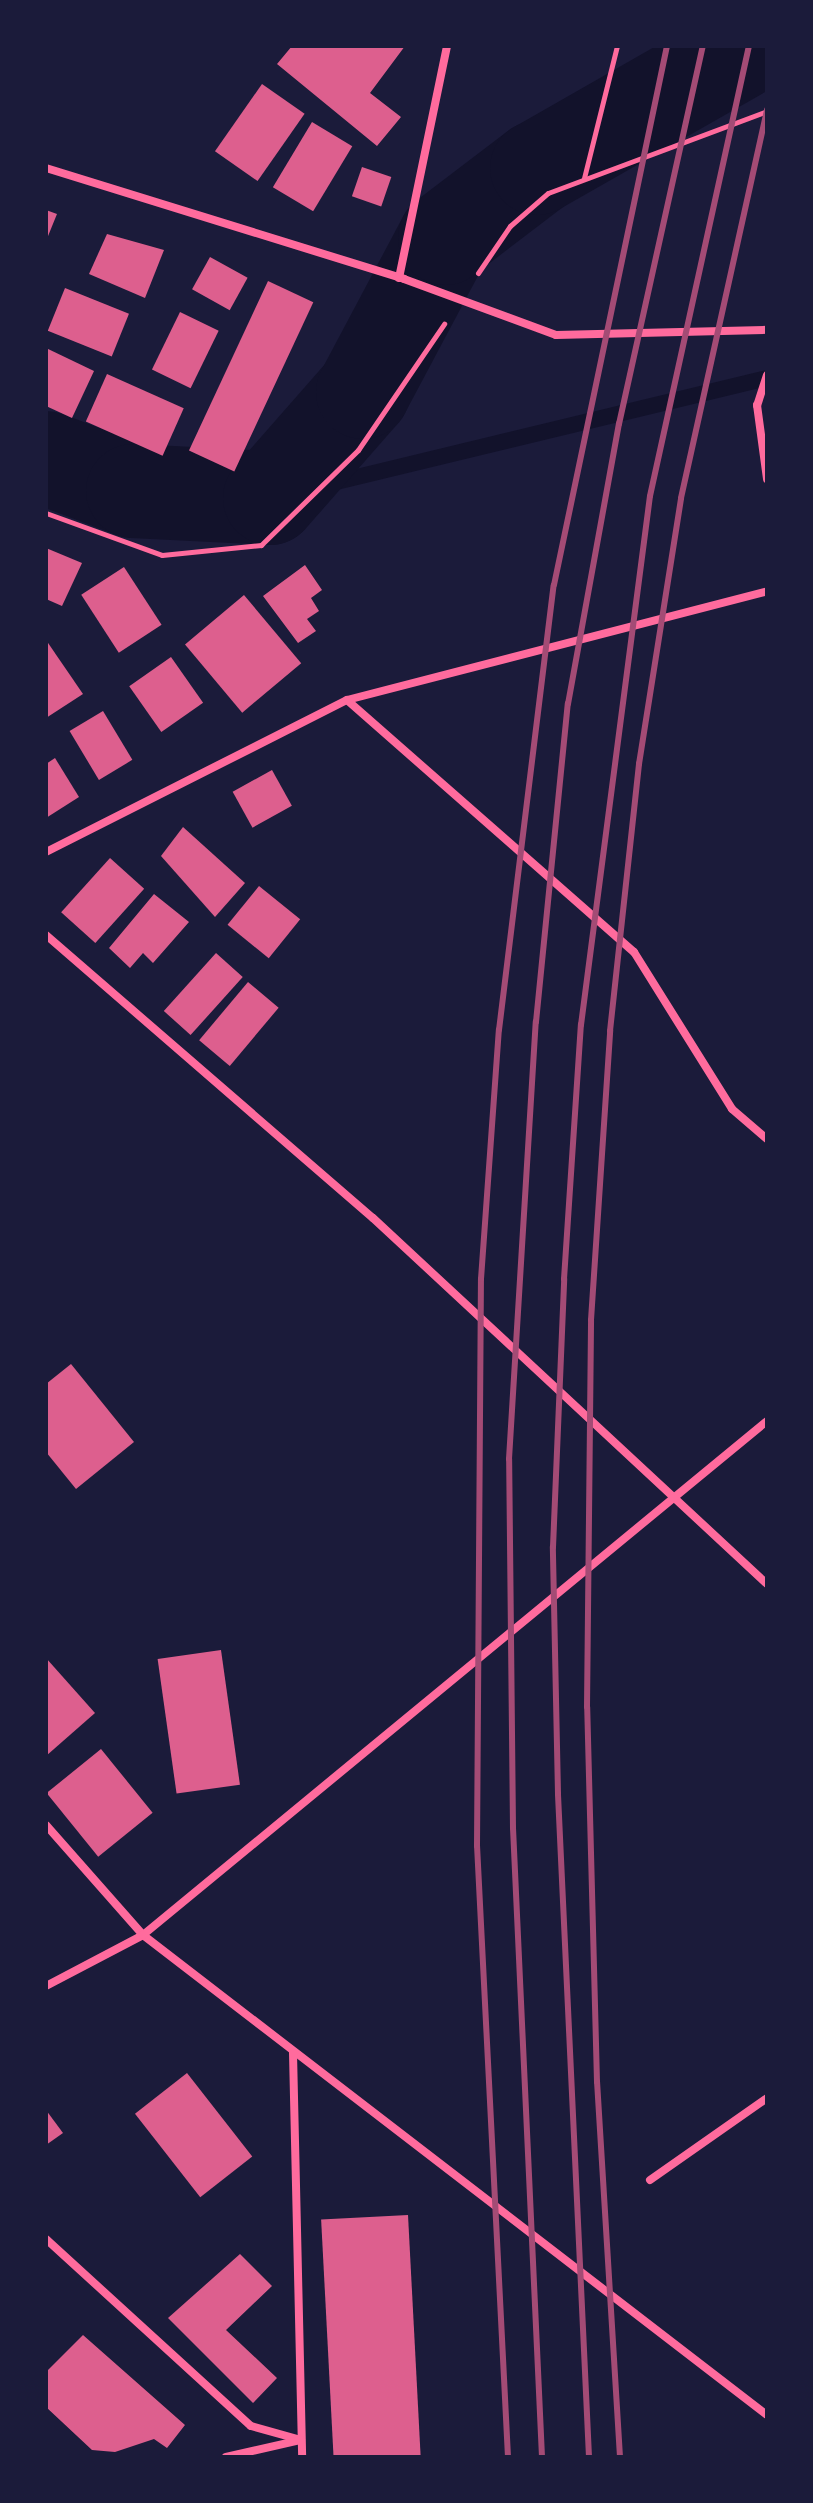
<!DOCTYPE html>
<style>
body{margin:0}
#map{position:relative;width:813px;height:2503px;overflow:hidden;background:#1b1b3a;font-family:"Titillium Web",sans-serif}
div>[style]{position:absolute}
.stream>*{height:16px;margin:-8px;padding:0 8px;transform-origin:8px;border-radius:8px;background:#12122b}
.river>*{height:94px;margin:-47px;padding:0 47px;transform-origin:47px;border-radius:47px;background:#12122b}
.building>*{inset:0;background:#dd5f8e;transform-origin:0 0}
.path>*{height:5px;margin:-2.5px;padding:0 2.5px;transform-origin:2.5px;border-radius:2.5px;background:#ff6b9d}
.minor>*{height:8px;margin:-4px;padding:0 4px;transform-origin:4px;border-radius:4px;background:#ff6b9d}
.rail>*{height:6px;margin:-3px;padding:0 3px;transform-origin:3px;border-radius:3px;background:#a44b75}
span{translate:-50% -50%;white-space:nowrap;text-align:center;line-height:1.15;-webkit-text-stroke:8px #1b1b3a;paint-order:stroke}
.frame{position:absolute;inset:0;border:48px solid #1b1b3a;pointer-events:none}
</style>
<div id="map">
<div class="stream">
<div style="left:270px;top:498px;width:511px;rotate:-13.57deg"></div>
</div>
<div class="river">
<div style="left:46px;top:458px;width:93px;rotate:20.8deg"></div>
<div style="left:133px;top:491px;width:137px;rotate:2.9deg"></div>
<div style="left:270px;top:498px;width:141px;rotate:-48.7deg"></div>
<div style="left:363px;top:392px;width:174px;rotate:-62deg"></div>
<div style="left:445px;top:238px;width:116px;rotate:-37.3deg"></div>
<div style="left:537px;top:168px;width:246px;rotate:-29.7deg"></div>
</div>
<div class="building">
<div style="clip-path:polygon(292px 46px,405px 46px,370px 93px,401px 117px,377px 146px,277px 64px)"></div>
<div style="left:262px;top:84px;width:52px;height:82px;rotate:35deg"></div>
<div style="left:312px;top:122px;width:47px;height:76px;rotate:31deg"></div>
<div style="left:362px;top:167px;width:31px;height:31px;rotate:19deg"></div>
<div style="clip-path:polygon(46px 210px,57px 214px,46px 241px)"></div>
<div style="clip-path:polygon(107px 234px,164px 250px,145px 298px,89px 274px)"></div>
<div style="left:210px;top:257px;width:43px;height:37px;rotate:29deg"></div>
<div style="left:268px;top:281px;width:50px;height:187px;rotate:25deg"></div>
<div style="left:65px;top:288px;width:69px;height:46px;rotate:22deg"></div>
<div style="left:180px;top:312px;width:43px;height:64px;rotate:26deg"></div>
<div style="clip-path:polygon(46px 348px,94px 371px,72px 418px,46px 406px)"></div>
<div style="left:107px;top:374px;width:84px;height:52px;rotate:24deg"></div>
<div style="clip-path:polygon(46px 548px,82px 563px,62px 606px,46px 599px)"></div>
<div style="clip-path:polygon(305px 565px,322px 590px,311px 598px,319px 611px,307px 619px,316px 631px,298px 643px,263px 596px)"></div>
<div style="left:124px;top:567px;width:69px;height:51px;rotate:57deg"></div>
<div style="left:244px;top:595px;width:89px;height:77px;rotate:50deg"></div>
<div style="clip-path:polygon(46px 640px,83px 694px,46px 718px)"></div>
<div style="left:171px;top:657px;width:56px;height:51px;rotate:55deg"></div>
<div style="left:103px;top:711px;width:57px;height:39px;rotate:59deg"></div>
<div style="clip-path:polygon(55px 758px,79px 797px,46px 818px,46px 764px)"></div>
<div style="left:272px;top:770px;width:41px;height:45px;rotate:61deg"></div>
<div style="clip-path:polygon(183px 827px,245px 883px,215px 917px,161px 856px)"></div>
<div style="left:110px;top:858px;width:46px;height:73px;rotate:42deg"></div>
<div style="left:259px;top:886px;width:53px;height:50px;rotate:39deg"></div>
<div style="clip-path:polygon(154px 894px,189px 922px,153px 963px,143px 953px,130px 968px,109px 948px)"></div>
<div style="left:216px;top:953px;width:36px;height:78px;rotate:42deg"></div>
<div style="left:248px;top:982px;width:40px;height:76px;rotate:40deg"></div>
<div style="clip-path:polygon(71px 1364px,134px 1442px,76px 1489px,46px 1452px,46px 1384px)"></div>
<div style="left:221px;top:1650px;width:136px;height:64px;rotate:82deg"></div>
<div style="clip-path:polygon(46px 1658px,95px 1713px,46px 1756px)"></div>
<div style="left:101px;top:1749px;width:82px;height:70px;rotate:51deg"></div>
<div style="left:187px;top:2073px;width:106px;height:66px;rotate:52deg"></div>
<div style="clip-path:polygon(46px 2110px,63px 2133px,46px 2145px)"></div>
<div style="left:408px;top:2215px;width:242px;height:87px;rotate:87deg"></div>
<div style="clip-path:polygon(240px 2254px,272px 2286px,226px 2330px,277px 2378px,253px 2403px,168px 2318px)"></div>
<div style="clip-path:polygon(83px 2335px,185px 2425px,167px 2448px,154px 2439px,115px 2452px,92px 2450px,46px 2407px,46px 2372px)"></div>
</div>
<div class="path">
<div style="left:584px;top:178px;width:136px;rotate:-76deg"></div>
<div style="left:478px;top:273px;width:57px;rotate:-55.8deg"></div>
<div style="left:510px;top:226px;width:50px;rotate:-41deg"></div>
<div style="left:548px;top:193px;width:234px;rotate:-20.5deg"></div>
<div style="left:46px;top:513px;width:123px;rotate:19.9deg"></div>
<div style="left:162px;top:555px;width:100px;rotate:-5.8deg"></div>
<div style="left:261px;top:545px;width:136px;rotate:-44.4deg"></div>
<div style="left:358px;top:450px;width:153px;rotate:-55.7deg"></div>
</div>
<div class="minor">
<div style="left:46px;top:168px;width:375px;rotate:17.2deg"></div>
<div style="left:404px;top:279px;width:162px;rotate:20.2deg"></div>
<div style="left:556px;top:335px;width:211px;rotate:-1.4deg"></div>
<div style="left:399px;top:278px;width:237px;rotate:-78.3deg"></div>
<div style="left:767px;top:375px;width:32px;rotate:108deg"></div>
<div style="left:757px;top:405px;width:75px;rotate:82.3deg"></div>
<div style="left:347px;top:700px;width:382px;rotate:41.3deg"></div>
<div style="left:634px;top:952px;width:185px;rotate:58deg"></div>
<div style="left:732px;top:1109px;width:46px;rotate:40.6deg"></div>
<div style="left:46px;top:852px;width:337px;rotate:-26.8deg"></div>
<div style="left:347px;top:700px;width:434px;rotate:-14.5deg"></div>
<div style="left:46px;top:935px;width:432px;rotate:40.9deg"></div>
<div style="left:373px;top:1218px;width:538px;rotate:42.89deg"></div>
<div style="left:46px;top:1825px;width:147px;rotate:48.6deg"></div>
<div style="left:143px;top:1935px;width:787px;rotate:37.57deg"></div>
<div style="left:46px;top:1986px;width:110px;rotate:-27.7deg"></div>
<div style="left:143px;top:1935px;width:808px;rotate:-39.48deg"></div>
<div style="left:293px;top:2053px;width:404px;rotate:88.7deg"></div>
<div style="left:650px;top:2180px;width:143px;rotate:-35deg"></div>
<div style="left:46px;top:2239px;width:277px;rotate:42.4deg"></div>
<div style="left:251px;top:2426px;width:52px;rotate:15.6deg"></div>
<div style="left:226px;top:2457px;width:76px;rotate:-12.9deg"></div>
</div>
<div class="rail">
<div style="left:508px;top:2457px;width:612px;rotate:-92.9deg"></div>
<div style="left:477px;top:1846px;width:567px;rotate:-89.6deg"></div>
<div style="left:481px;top:1279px;width:250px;rotate:-85.9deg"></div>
<div style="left:499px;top:1030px;width:448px;rotate:-83deg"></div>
<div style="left:554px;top:585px;width:551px;rotate:-78.16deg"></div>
<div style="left:542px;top:2457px;width:630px;rotate:-92.64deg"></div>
<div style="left:513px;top:1828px;width:369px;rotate:-90.6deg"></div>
<div style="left:509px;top:1459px;width:438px;rotate:-86.5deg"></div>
<div style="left:536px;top:1022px;width:320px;rotate:-84.3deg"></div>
<div style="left:568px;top:704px;width:285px;rotate:-79.7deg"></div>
<div style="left:619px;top:424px;width:387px;rotate:-77.5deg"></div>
<div style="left:589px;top:2457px;width:664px;rotate:-92.68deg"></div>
<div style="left:558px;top:1794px;width:247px;rotate:-91.2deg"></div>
<div style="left:553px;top:1547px;width:268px;rotate:-87.6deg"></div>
<div style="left:564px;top:1279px;width:255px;rotate:-86.2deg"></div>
<div style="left:581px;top:1025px;width:533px;rotate:-82.57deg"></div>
<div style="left:650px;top:496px;width:461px;rotate:-77.6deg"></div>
<div style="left:620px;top:2457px;width:376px;rotate:-93.5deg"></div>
<div style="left:597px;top:2082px;width:375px;rotate:-91.5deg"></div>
<div style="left:587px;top:1707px;width:387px;rotate:-89.4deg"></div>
<div style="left:591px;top:1320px;width:290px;rotate:-86.2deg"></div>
<div style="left:610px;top:1031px;width:269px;rotate:-83.8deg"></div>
<div style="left:639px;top:764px;width:269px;rotate:-81deg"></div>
<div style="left:681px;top:498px;width:398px;rotate:-77.5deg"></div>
</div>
<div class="frame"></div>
</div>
